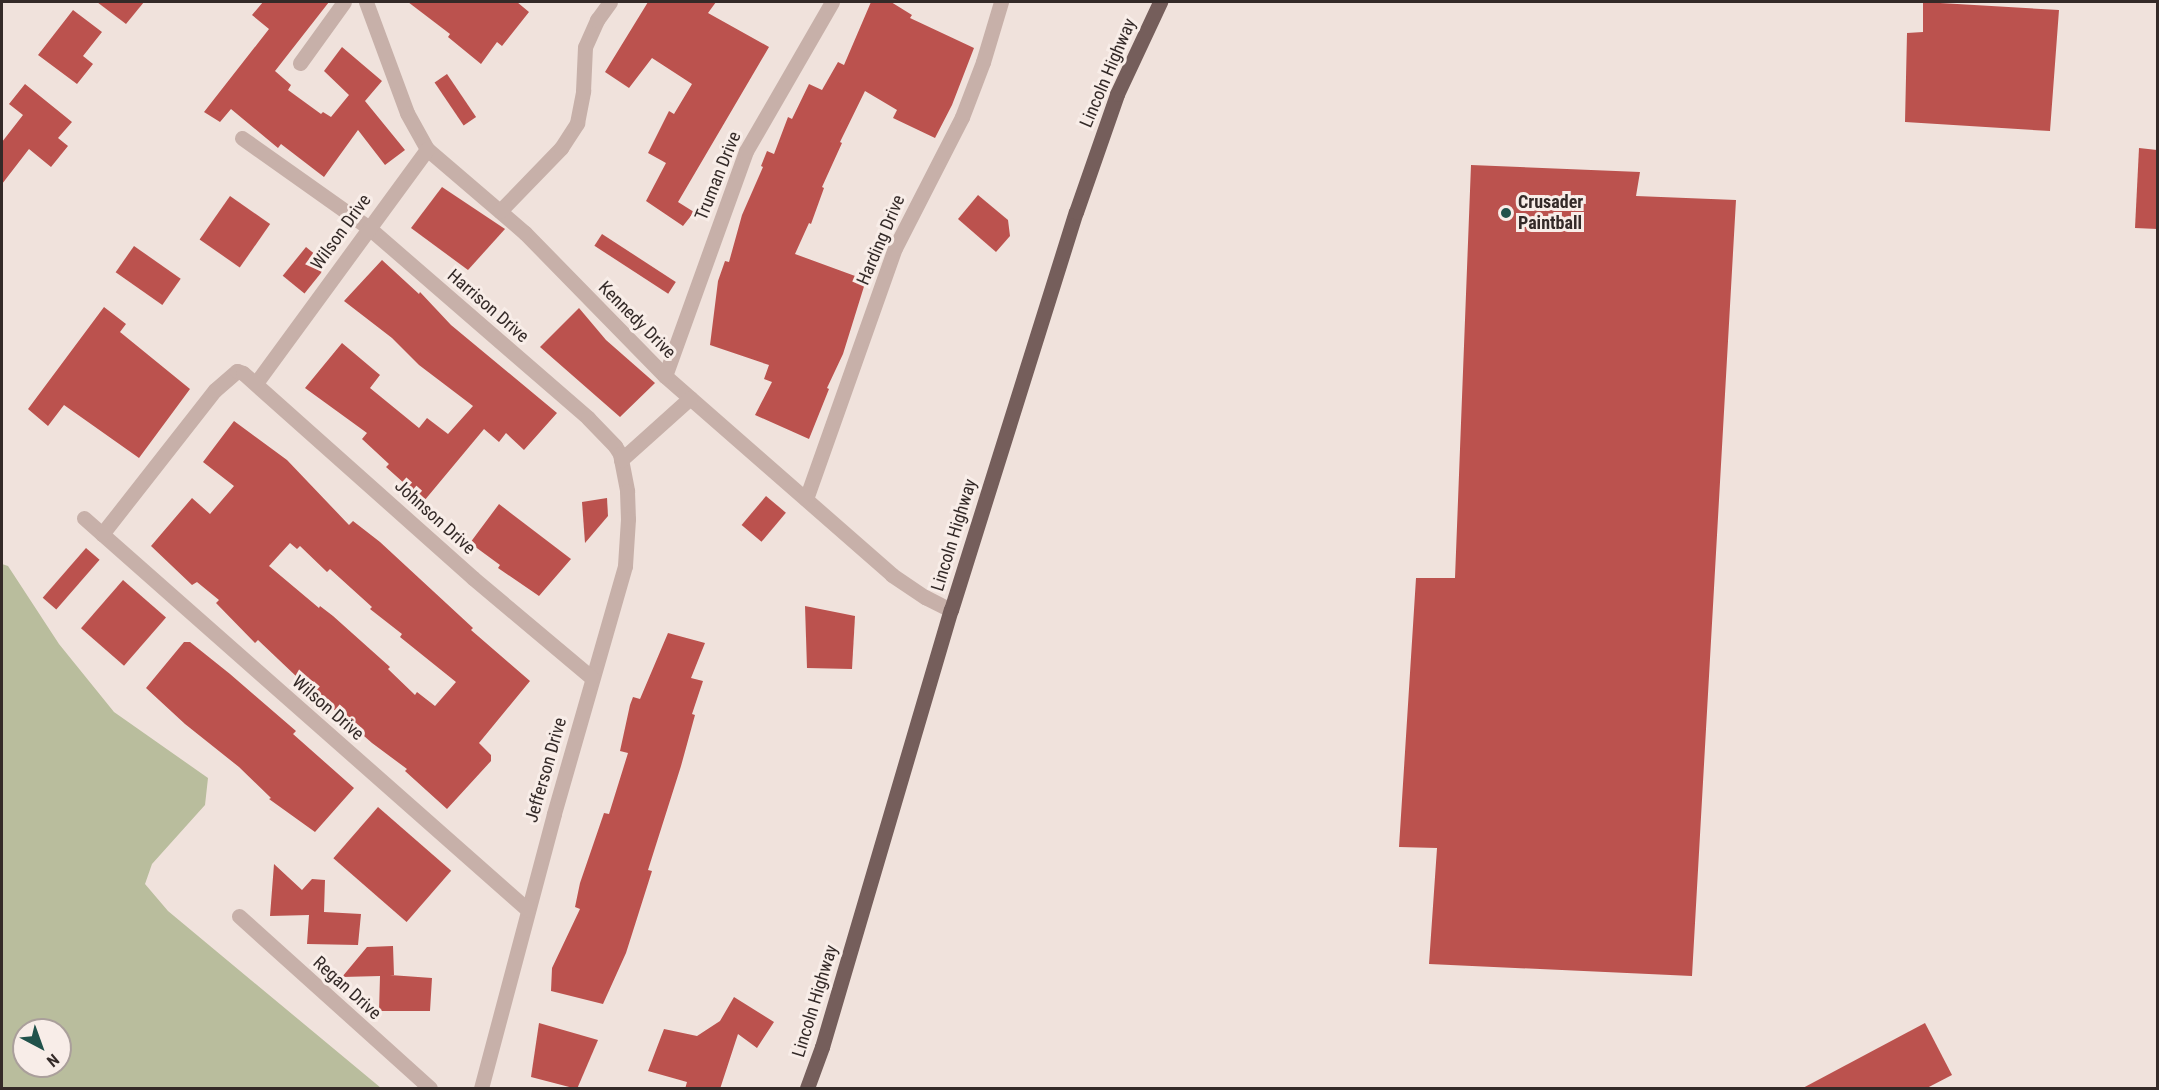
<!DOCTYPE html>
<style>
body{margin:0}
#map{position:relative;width:2159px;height:1090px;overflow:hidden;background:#f0e2dc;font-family:"Roboto Condensed",sans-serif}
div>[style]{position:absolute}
.green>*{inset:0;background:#b9bd9d}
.building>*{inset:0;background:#bb524e;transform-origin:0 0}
.minor>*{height:15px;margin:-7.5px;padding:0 7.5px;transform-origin:7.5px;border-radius:7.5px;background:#c7b0a9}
.major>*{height:15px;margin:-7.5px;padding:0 7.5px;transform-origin:7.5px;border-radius:7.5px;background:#755e5b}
.dots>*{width:16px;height:16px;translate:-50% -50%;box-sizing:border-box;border:3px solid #f8ede8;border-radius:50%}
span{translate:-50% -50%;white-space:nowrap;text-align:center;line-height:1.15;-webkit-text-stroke:6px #f8ede8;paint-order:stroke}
.street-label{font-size:18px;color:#342a28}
.poi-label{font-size:18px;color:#342a28;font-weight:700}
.left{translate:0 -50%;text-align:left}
.frame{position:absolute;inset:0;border:3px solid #342a28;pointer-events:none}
.north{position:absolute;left:12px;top:1018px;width:60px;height:60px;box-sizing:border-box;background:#f8ede8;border:2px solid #aa9f9b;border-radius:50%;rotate:139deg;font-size:16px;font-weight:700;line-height:24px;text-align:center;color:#342a28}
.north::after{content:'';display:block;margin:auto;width:21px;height:27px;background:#21524b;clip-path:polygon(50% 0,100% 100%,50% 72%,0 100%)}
</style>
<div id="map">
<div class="green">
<div style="clip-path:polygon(evenodd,2px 564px,8px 566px,59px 644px,114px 712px,208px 778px,205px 805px,152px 864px,145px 884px,168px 911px,381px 1088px,2px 1088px,2px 564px,24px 1030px,60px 1030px,60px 1066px,24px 1066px,24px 1030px)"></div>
</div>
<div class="building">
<div style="clip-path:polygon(97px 2px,144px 2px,126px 24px)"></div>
<div style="clip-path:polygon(263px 2px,329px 2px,275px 71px,291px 85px,288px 90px,321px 114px,323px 112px,331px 117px,349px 95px,324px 71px,342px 47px,382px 81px,365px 101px,405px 150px,385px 165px,358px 130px,324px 177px,281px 144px,278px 148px,231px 109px,220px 122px,204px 112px,269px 29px,252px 15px)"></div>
<div style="clip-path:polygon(408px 2px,517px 2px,529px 12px,502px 46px,497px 42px,481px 64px,448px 37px,450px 34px)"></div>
<div style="clip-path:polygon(648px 2px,716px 2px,708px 13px,769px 47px,678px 202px,694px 212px,683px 226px,646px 201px,666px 163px,648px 153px,669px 111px,674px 114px,692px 84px,652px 58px,629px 88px,605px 72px)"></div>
<div style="clip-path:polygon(871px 2px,891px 2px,912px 15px,910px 18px,974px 48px,952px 105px,935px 138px,893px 118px,897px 110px,865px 91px,840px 142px,842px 143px,822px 187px,824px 188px,811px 224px,809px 223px,795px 254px,866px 280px,843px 354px,827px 388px,829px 389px,809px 439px,755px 415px,772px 382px,764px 379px,769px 365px,710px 345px,718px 281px,725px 261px,729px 262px,742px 215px,763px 167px,761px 166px,767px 151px,774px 154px,788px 117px,792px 119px,809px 84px,822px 90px,838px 62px,844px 65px)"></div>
<div style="clip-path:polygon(1923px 2px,2059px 10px,2050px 131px,1905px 122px,1907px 33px,1923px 32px)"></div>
<div style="clip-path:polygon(73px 10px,102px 32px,83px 56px,93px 64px,77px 84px,38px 55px)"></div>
<div style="left:447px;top:74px;width:52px;height:15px;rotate:56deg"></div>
<div style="clip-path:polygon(25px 84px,72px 122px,58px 138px,68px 146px,51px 167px,29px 149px,2px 184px,2px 142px,23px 115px,9px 104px)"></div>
<div style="clip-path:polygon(2139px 148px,2157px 150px,2157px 229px,2135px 228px)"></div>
<div style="clip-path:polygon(1471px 165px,1640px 172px,1636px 196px,1736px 200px,1692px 976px,1429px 964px,1437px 848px,1399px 847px,1416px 578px,1455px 578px)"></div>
<div style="clip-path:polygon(442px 187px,505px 229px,468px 270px,411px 228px)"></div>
<div style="clip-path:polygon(978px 195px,1008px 220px,1010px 236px,996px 252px,958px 219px)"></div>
<div style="left:230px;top:196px;width:49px;height:53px;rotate:35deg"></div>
<div style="left:602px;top:234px;width:88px;height:14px;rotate:33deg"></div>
<div style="left:134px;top:246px;width:57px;height:32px;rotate:35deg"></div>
<div style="left:306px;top:247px;width:28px;height:37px;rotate:39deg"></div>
<div style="clip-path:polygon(382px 260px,419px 294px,420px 292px,451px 325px,557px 413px,524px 450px,506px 433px,499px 442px,484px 429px,424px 501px,386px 467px,389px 464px,362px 439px,367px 433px,305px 388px,342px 343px,380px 375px,370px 388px,419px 428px,427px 418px,448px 434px,473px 406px,419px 365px,392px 338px,344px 301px)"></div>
<div style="clip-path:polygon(104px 307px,126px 324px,120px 332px,190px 389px,139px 458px,64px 405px,48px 426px,28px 409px)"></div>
<div style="clip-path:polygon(579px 308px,606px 340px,655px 383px,620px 417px,540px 347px)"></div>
<div style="clip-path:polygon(evenodd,234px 421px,287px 460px,349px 525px,353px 521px,380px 542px,473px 628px,471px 630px,530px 681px,479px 743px,491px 755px,491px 761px,447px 809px,405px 771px,407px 769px,372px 743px,298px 678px,258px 640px,255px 643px,216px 603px,219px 600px,197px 582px,192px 585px,151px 546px,192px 498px,210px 514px,234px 486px,203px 462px,234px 421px,290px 543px,297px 549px,300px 546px,327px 572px,330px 569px,372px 607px,370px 609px,402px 634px,400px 637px,456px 682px,435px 706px,417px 692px,415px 695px,388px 669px,390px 667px,333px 616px,320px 606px,319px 608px,269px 566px,290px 543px)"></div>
<div style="left:766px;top:496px;width:26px;height:38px;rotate:40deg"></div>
<div style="clip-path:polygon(607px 498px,608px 516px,585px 543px,582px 502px)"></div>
<div style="clip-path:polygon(499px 504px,571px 559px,539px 596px,498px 568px,500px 565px,470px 543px)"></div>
<div style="left:86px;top:548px;width:18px;height:66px;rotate:41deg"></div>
<div style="left:123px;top:580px;width:57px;height:64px;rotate:41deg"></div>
<div style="clip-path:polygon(805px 606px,855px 616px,852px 669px,807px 668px)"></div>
<div style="clip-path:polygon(668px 633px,705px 643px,691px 678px,703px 681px,692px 714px,695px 715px,681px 766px,648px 870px,652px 871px,626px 953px,603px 1004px,551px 991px,552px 968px,580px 909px,575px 907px,580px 883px,604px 813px,609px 814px,628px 753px,620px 751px,630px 705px,633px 697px,640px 699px)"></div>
<div style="clip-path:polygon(184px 642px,190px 642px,230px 674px,296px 731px,293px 734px,354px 788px,315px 832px,269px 799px,271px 798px,239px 767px,185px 724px,146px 688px)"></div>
<div style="left:378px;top:807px;width:97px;height:68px;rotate:41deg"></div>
<div style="clip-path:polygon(274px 864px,302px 890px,312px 879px,325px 880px,324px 912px,361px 914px,358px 945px,307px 944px,309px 915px,270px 916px)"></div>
<div style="clip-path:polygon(393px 946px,394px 975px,390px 975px,432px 978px,430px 1011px,379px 1011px,380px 976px,342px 977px,367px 947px)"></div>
<div style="clip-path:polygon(734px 997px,774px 1022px,757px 1048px,738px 1034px,720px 1089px,685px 1089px,687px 1082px,648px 1071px,664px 1029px,697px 1036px,720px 1021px)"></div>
<div style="clip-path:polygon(539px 1023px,598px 1040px,577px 1089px,531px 1077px)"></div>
<div style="clip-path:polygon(1925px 1023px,1952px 1075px,1925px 1089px,1801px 1089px)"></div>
</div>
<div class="minor">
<div style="left:366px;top:2px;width:118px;rotate:69.7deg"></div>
<div style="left:407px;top:113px;width:41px;rotate:60.9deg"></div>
<div style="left:427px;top:149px;width:129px;rotate:40.6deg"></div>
<div style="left:525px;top:233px;width:200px;rotate:45.6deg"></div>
<div style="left:665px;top:376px;width:302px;rotate:41.2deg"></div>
<div style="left:892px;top:575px;width:40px;rotate:34deg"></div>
<div style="left:925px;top:597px;width:29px;rotate:27deg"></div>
<div style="left:300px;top:63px;width:75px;rotate:-54.2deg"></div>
<div style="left:242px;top:138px;width:156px;rotate:35.3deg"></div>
<div style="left:369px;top:228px;width:290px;rotate:40.9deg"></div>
<div style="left:588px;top:418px;width:39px;rotate:46deg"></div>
<div style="left:615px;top:446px;width:9px;rotate:58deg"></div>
<div style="left:620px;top:454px;width:38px;rotate:79deg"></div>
<div style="left:627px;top:491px;width:28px;rotate:88deg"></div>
<div style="left:628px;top:519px;width:47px;rotate:93.7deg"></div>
<div style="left:625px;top:566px;width:258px;rotate:106deg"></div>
<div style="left:554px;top:814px;width:284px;rotate:104.9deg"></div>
<div style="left:500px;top:211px;width:88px;rotate:-45.9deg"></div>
<div style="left:561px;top:148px;width:30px;rotate:-57deg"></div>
<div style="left:577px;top:123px;width:33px;rotate:-79deg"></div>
<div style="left:583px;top:91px;width:44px;rotate:-87.4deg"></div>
<div style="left:585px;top:47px;width:30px;rotate:-66deg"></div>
<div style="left:597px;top:20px;width:22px;rotate:-54deg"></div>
<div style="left:665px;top:376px;width:239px;rotate:-70.2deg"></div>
<div style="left:746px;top:151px;width:172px;rotate:-60deg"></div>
<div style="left:256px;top:383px;width:290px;rotate:-53.8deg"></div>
<div style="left:621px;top:460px;width:93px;rotate:-41.9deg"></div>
<div style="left:806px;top:499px;width:266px;rotate:-70.5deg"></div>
<div style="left:895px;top:248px;width:147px;rotate:-62.9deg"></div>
<div style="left:962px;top:117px;width:59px;rotate:-69.1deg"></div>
<div style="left:983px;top:62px;width:63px;rotate:-73.3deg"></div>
<div style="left:84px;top:518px;width:592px;rotate:41.44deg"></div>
<div style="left:102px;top:534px;width:183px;rotate:-51.9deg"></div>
<div style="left:215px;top:390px;width:29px;rotate:-41deg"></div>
<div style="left:237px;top:371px;width:6px;rotate:18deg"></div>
<div style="left:243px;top:373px;width:308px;rotate:41.7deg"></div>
<div style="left:473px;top:578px;width:155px;rotate:40deg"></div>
<div style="left:239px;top:916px;width:257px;rotate:42deg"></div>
</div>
<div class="major">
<div style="left:807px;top:1088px;width:44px;rotate:-69.9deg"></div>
<div style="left:822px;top:1047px;width:456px;rotate:-73.6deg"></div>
<div style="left:951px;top:610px;width:417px;rotate:-72.6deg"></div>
<div style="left:1076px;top:212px;width:125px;rotate:-70.8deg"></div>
<div style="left:1117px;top:94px;width:102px;rotate:-64.9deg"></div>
</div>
<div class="dots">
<div style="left:1506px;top:213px;background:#21524b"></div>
</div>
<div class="street-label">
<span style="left:1108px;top:73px;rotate:-67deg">Lincoln Highway</span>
<span style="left:718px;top:176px;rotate:-68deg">Truman Drive</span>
<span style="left:341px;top:232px;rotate:-54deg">Wilson Drive</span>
<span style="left:881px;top:240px;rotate:-67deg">Harding Drive</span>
<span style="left:488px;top:306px;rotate:41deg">Harrison Drive</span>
<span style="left:637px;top:320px;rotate:45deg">Kennedy Drive</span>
<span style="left:435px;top:517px;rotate:42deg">Johnson Drive</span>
<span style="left:954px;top:535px;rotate:-73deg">Lincoln Highway</span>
<span style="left:328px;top:708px;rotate:41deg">Wilson Drive</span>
<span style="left:546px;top:770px;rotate:-74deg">Jefferson Drive</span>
<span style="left:347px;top:988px;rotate:42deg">Regan Drive</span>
<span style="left:815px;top:1001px;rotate:-73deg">Lincoln Highway</span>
</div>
<div class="poi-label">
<span class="left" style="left:1518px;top:213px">Crusader<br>Paintball</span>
</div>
<div class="frame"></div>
<div class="north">N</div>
</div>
